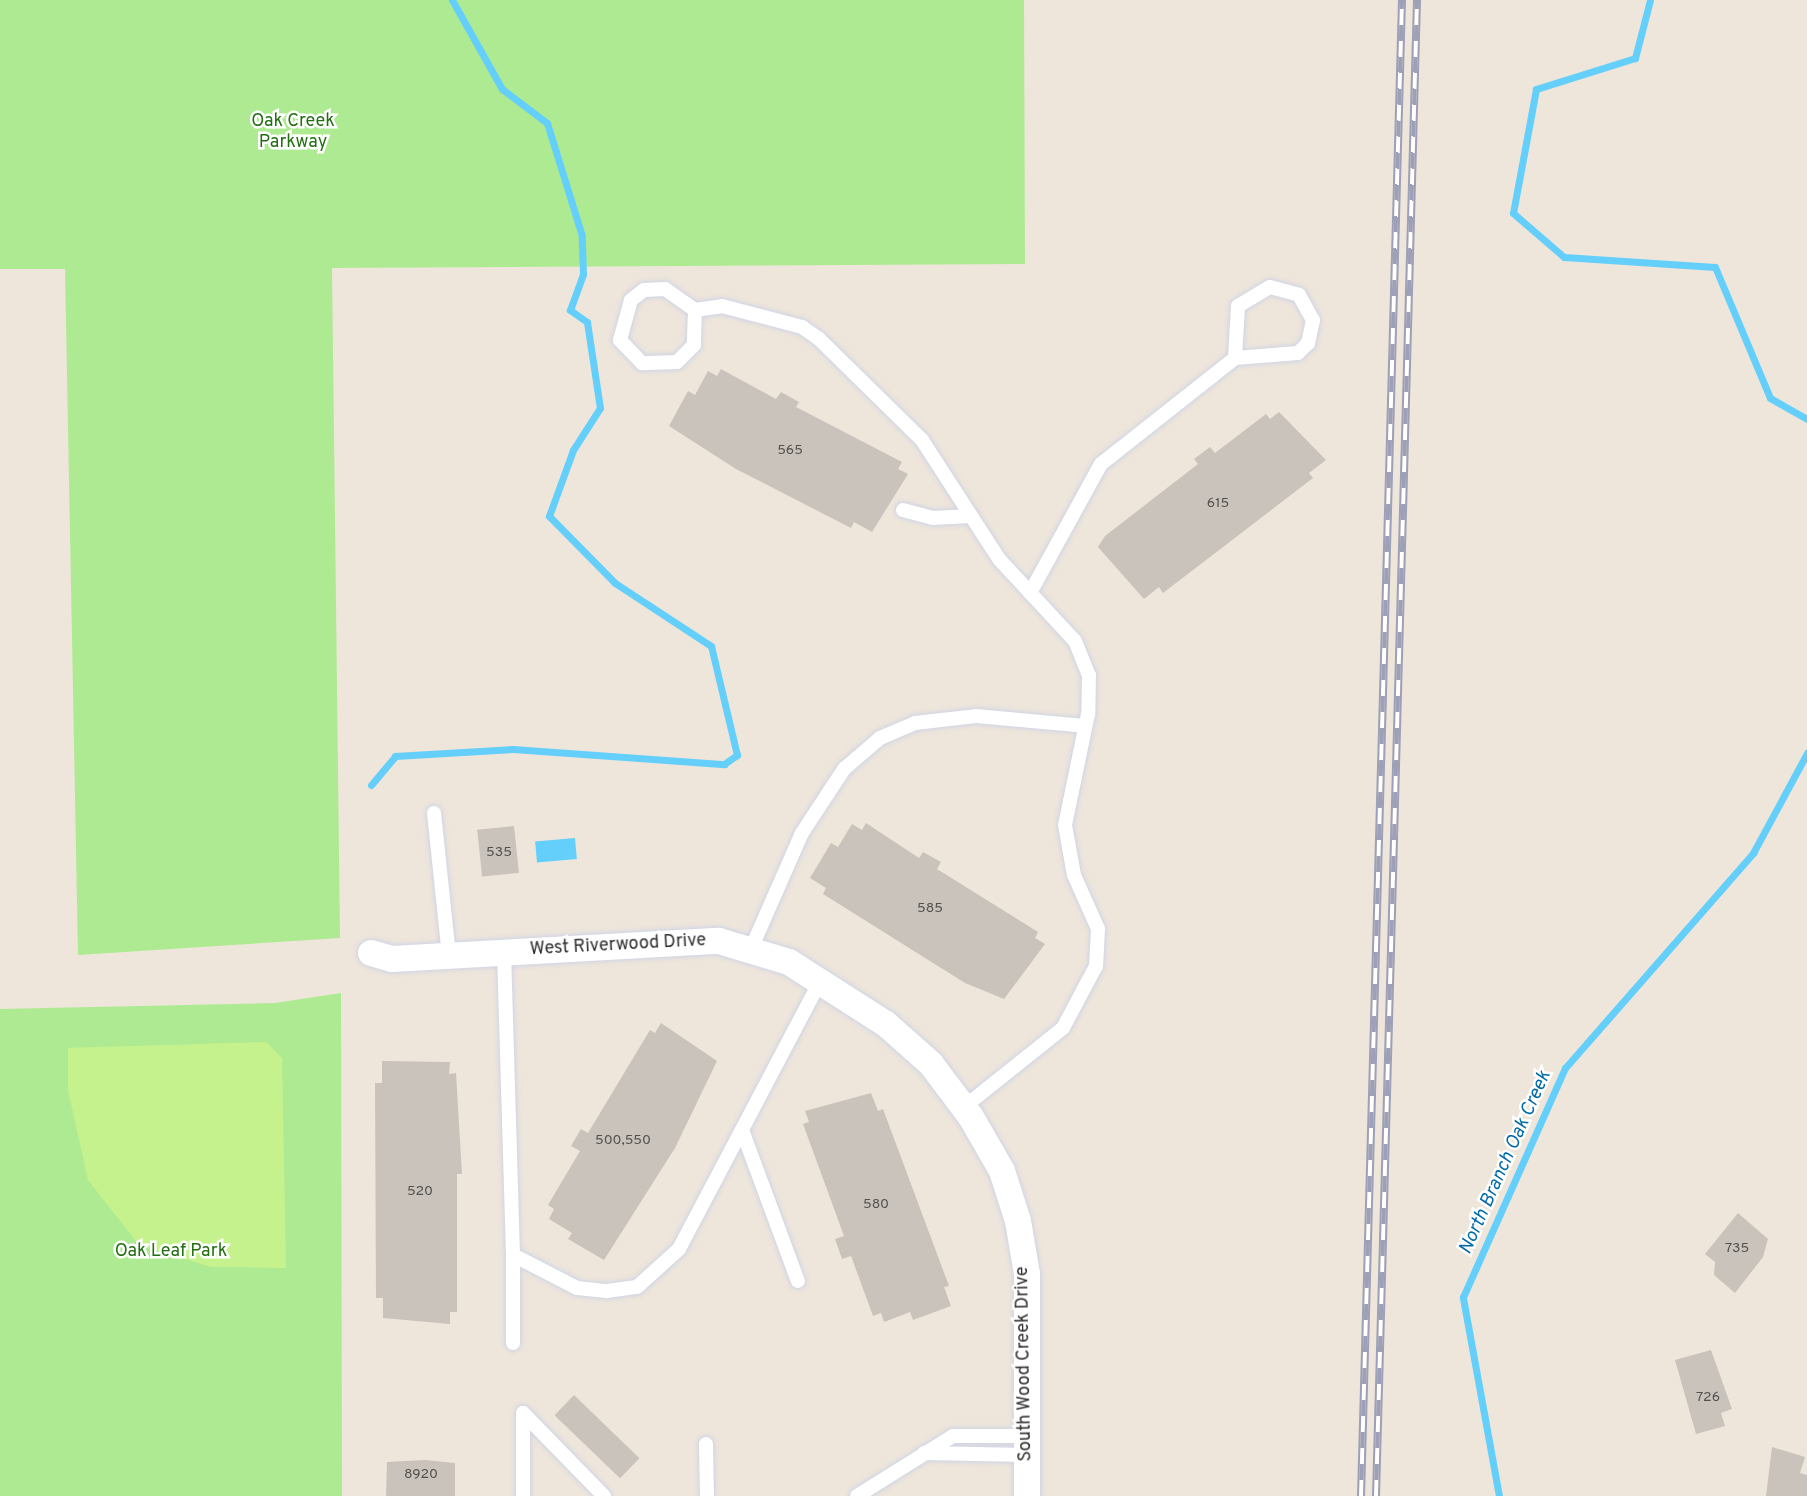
<!DOCTYPE html>
<style>
body{margin:0}
#map{position:relative;width:1807px;height:1496px;overflow:hidden;background:#eee6db;font-family:Overpass,sans-serif}
div>[style]{position:absolute}
.green>*{inset:0;background:#aeea92}
.pitch>*{inset:0;background:#c5f28d}
.water>*{inset:0;background:#64cffa;transform-origin:0 0}
.stream>*{height:7px;margin:-3.5px;padding:0 3.5px;transform-origin:3.5px;border-radius:3.5px;background:#64cffa}
.building>*{inset:0;background:#c9c3bb;transform-origin:0 0}
.roads{filter:drop-shadow(0 0 2px #d0d4e5) drop-shadow(0 0 2px #d0d4e5)}
.lane>*{height:14px;margin:-7px;padding:0 7px;transform-origin:7px;border-radius:7px;background:#fff}
.street>*{height:26px;margin:-13px;padding:0 13px;transform-origin:13px;border-radius:13px;background:#fff}
.rail>*{height:8px;margin-top:-4px;transform-origin:0;background:repeating-linear-gradient(90deg,#fff 0 16px,#9da0b7 0 32px);box-sizing:border-box;border-block:2px solid #9da0b7}
span{translate:-50% -50%;white-space:nowrap;text-align:center;line-height:1.15;-webkit-text-stroke:5px #fff;paint-order:stroke}
.number-label{font-size:14px;color:#52514f}
.number-label span{-webkit-text-stroke-width:0}
.park-label{font-size:18px;color:#246f13}
.street-label{font-size:18px;color:#2b2b2b}
.water-label{font-size:19px;color:#006ba9;font-style:italic}
</style>
<div id="map">
<div class="green">
<div style="clip-path:polygon(0 0,1024px 0,1025px 264px,332px 268px,340px 938px,78px 955px,65px 269px,0 269px)"></div>
<div style="clip-path:polygon(341px 993px,342px 1496px,0 1496px,0 1009px,275px 1003px)"></div>
</div>
<div class="pitch">
<div style="clip-path:polygon(266px 1042px,282px 1058px,286px 1268px,211px 1267px,139px 1245px,88px 1180px,68px 1090px,68px 1048px)"></div>
</div>
<div class="water">
<div style="left:575px;top:838px;width:21px;height:40px;rotate:85deg"></div>
</div>
<div class="stream">
<div style="left:1650px;top:0;width:60px;rotate:104.5deg"></div>
<div style="left:1635px;top:58px;width:104px;rotate:162.6deg"></div>
<div style="left:1536px;top:89px;width:126px;rotate:100.5deg"></div>
<div style="left:1513px;top:213px;width:67px;rotate:40.8deg"></div>
<div style="left:1564px;top:257px;width:151px;rotate:3.8deg"></div>
<div style="left:1715px;top:267px;width:142px;rotate:67.2deg"></div>
<div style="left:1770px;top:398px;width:43px;rotate:29.6deg"></div>
<div style="left:371px;top:785px;width:38px;rotate:-50deg"></div>
<div style="left:395px;top:756px;width:118px;rotate:-3.4deg"></div>
<div style="left:513px;top:749px;width:212px;rotate:4.1deg"></div>
<div style="left:724px;top:764px;width:16px;rotate:-35deg"></div>
<div style="left:737px;top:755px;width:112px;rotate:-103.4deg"></div>
<div style="left:711px;top:646px;width:115px;rotate:-146.7deg"></div>
<div style="left:615px;top:583px;width:94px;rotate:-134.6deg"></div>
<div style="left:549px;top:516px;width:70px;rotate:-70deg"></div>
<div style="left:573px;top:450px;width:50px;rotate:-57.3deg"></div>
<div style="left:600px;top:408px;width:87px;rotate:-98.6deg"></div>
<div style="left:587px;top:322px;width:21px;rotate:-145deg"></div>
<div style="left:570px;top:310px;width:38px;rotate:-70deg"></div>
<div style="left:583px;top:274px;width:38px;rotate:-92deg"></div>
<div style="left:582px;top:236px;width:118px;rotate:-107.2deg"></div>
<div style="left:547px;top:123px;width:56px;rotate:-142.9deg"></div>
<div style="left:502px;top:89px;width:102px;rotate:-119.3deg"></div>
<div style="left:1499px;top:1496px;width:202px;rotate:-100.3deg"></div>
<div style="left:1463px;top:1297px;width:251px;rotate:-66deg"></div>
<div style="left:1565px;top:1068px;width:286px;rotate:-48.8deg"></div>
<div style="left:1753px;top:853px;width:114px;rotate:-61.6deg"></div>
</div>
<div class="building">
<div style="clip-path:polygon(721px 369px,776px 399px,781px 392px,799px 402px,796px 407px,902px 462px,898px 469px,908px 474px,872px 532px,854px 522px,851px 528px,736px 469px,669px 426px,688px 391px,695px 395px,708px 371px,717px 376px)"></div>
<div style="clip-path:polygon(1279px 412px,1326px 460px,1309px 473px,1313px 478px,1163px 593px,1159px 587px,1144px 599px,1098px 547px,1105px 536px,1198px 464px,1194px 459px,1210px 447px,1215px 453px,1266px 414px,1270px 419px)"></div>
<div style="clip-path:polygon(866px 823px,919px 858px,923px 852px,941px 862px,937px 869px,1038px 932px,1035px 938px,1045px 944px,1004px 999px,965px 983px,823px 894px,826px 888px,810px 878px,831px 843px,838px 847px,852px 824px,862px 830px)"></div>
<div style="left:514px;top:826px;width:47px;height:37px;rotate:84deg"></div>
<div style="clip-path:polygon(661px 1023px,717px 1061px,675px 1148px,604px 1260px,568px 1239px,572px 1233px,549px 1219px,554px 1209px,548px 1205px,580px 1151px,571px 1146px,581px 1129px,588px 1133px,650px 1030px,655px 1033px)"></div>
<div style="clip-path:polygon(382px 1061px,450px 1062px,449px 1074px,456px 1073px,462px 1174px,457px 1174px,457px 1312px,450px 1312px,450px 1324px,383px 1318px,383px 1298px,376px 1298px,375px 1083px,382px 1083px)"></div>
<div style="clip-path:polygon(871px 1093px,878px 1111px,883px 1109px,949px 1286px,944px 1287px,951px 1306px,913px 1320px,910px 1312px,884px 1322px,881px 1313px,873px 1316px,851px 1256px,842px 1259px,835px 1239px,844px 1236px,803px 1124px,809px 1122px,805px 1111px)"></div>
<div style="clip-path:polygon(1738px 1213px,1768px 1239px,1763px 1257px,1735px 1293px,1714px 1275px,1715px 1262px,1705px 1254px)"></div>
<div style="clip-path:polygon(1711px 1350px,1732px 1409px,1721px 1413px,1725px 1426px,1696px 1434px,1675px 1360px)"></div>
<div style="left:574px;top:1395px;width:91px;height:28px;rotate:44deg"></div>
<div style="clip-path:polygon(1772px 1447px,1805px 1457px,1800px 1473px,1807px 1475px,1807px 1496px,1766px 1496px)"></div>
<div style="clip-path:polygon(425px 1460px,455px 1463px,455px 1496px,386px 1496px,387px 1462px)"></div>
</div>
<div class="roads">
<div class="lane">
<div style="left:695px;top:310px;width:35px;rotate:92deg"></div>
<div style="left:694px;top:345px;width:24px;rotate:135deg"></div>
<div style="left:677px;top:362px;width:35px;rotate:178deg"></div>
<div style="left:642px;top:363px;width:32px;rotate:-134deg"></div>
<div style="left:620px;top:340px;width:41px;rotate:-74.6deg"></div>
<div style="left:631px;top:300px;width:16px;rotate:-38deg"></div>
<div style="left:644px;top:290px;width:21px;rotate:-3deg"></div>
<div style="left:665px;top:289px;width:37px;rotate:35deg"></div>
<div style="left:695px;top:310px;width:27px;rotate:-8deg"></div>
<div style="left:722px;top:306px;width:83px;rotate:14.7deg"></div>
<div style="left:802px;top:327px;width:21px;rotate:35deg"></div>
<div style="left:819px;top:339px;width:144px;rotate:44.4deg"></div>
<div style="left:922px;top:440px;width:142px;rotate:57.1deg"></div>
<div style="left:999px;top:559px;width:112px;rotate:47.2deg"></div>
<div style="left:1075px;top:641px;width:37px;rotate:68deg"></div>
<div style="left:1089px;top:675px;width:39px;rotate:91deg"></div>
<div style="left:1088px;top:714px;width:113px;rotate:101.7deg"></div>
<div style="left:1065px;top:825px;width:51px;rotate:79.8deg"></div>
<div style="left:1074px;top:875px;width:59px;rotate:66deg"></div>
<div style="left:1098px;top:929px;width:37px;rotate:93deg"></div>
<div style="left:1096px;top:966px;width:70px;rotate:118deg"></div>
<div style="left:1063px;top:1028px;width:127px;rotate:141.4deg"></div>
<div style="left:903px;top:510px;width:30px;rotate:15deg"></div>
<div style="left:932px;top:518px;width:39px;rotate:-3deg"></div>
<div style="left:1030px;top:593px;width:147px;rotate:-61.2deg"></div>
<div style="left:1101px;top:464px;width:171px;rotate:-38.3deg"></div>
<div style="left:1235px;top:358px;width:52px;rotate:-86.7deg"></div>
<div style="left:1238px;top:306px;width:37px;rotate:-31deg"></div>
<div style="left:1270px;top:287px;width:30px;rotate:15deg"></div>
<div style="left:1299px;top:295px;width:29px;rotate:61deg"></div>
<div style="left:1313px;top:320px;width:24px;rotate:102deg"></div>
<div style="left:1308px;top:343px;width:14px;rotate:135deg"></div>
<div style="left:1298px;top:353px;width:63px;rotate:175.5deg"></div>
<div style="left:434px;top:813px;width:144px;rotate:84deg"></div>
<div style="left:751px;top:949px;width:127px;rotate:-66.3deg"></div>
<div style="left:802px;top:833px;width:77px;rotate:-56.7deg"></div>
<div style="left:844px;top:769px;width:48px;rotate:-40.7deg"></div>
<div style="left:880px;top:738px;width:38px;rotate:-23deg"></div>
<div style="left:915px;top:723px;width:61px;rotate:-6.5deg"></div>
<div style="left:976px;top:716px;width:109px;rotate:5.2deg"></div>
<div style="left:504px;top:952px;width:303px;rotate:88.3deg"></div>
<div style="left:513px;top:1255px;width:72px;rotate:27.3deg"></div>
<div style="left:577px;top:1288px;width:30px;rotate:6deg"></div>
<div style="left:607px;top:1291px;width:30px;rotate:-8deg"></div>
<div style="left:637px;top:1287px;width:57px;rotate:-42.1deg"></div>
<div style="left:679px;top:1249px;width:306px;rotate:-62.2deg"></div>
<div style="left:742px;top:1130px;width:161px;rotate:69.7deg"></div>
<div style="left:513px;top:1255px;width:88px;rotate:90deg"></div>
<div style="left:706px;top:1444px;width:52px;rotate:88.9deg"></div>
<div style="left:924px;top:1453px;width:103px;rotate:1.1deg"></div>
<div style="left:523px;top:1496px;width:83px;rotate:-90deg"></div>
<div style="left:523px;top:1413px;width:116px;rotate:45.7deg"></div>
<div style="left:857px;top:1496px;width:113px;rotate:-32deg"></div>
<div style="left:953px;top:1436px;width:75px"></div>
</div>
<div class="street">
<div style="left:371px;top:953px;width:22px;rotate:16deg"></div>
<div style="left:392px;top:959px;width:327px;rotate:-3.2deg"></div>
<div style="left:719px;top:941px;width:73px;rotate:16.7deg"></div>
<div style="left:789px;top:962px;width:115px;rotate:32.6deg"></div>
<div style="left:886px;top:1024px;width:60px;rotate:41.6deg"></div>
<div style="left:931px;top:1064px;width:66px;rotate:53deg"></div>
<div style="left:971px;top:1117px;width:62px;rotate:60.1deg"></div>
<div style="left:1002px;top:1171px;width:52px;rotate:72.3deg"></div>
<div style="left:1018px;top:1221px;width:54px;rotate:80.4deg"></div>
<div style="left:1027px;top:1274px;width:222px;rotate:90deg"></div>
</div>
</div>
<div class="rail">
<div style="left:1361px;top:1496px;width:1497px;rotate:-88.43deg"></div>
<div style="left:1376px;top:1496px;width:1497px;rotate:-88.43deg"></div>
</div>
<div class="number-label">
<span style="left:790px;top:451px">565</span>
<span style="left:1218px;top:504px">615</span>
<span style="left:499px;top:853px">535</span>
<span style="left:930px;top:909px">585</span>
<span style="left:623px;top:1141px">500,550</span>
<span style="left:420px;top:1192px">520</span>
<span style="left:876px;top:1205px">580</span>
<span style="left:1737px;top:1249px">735</span>
<span style="left:1708px;top:1398px">726</span>
<span style="left:421px;top:1475px">8920</span>
</div>
<div class="park-label">
<span style="left:293px;top:133px">Oak Creek<br>Parkway</span>
<span style="left:171px;top:1252px">Oak Leaf Park</span>
</div>
<div class="street-label">
<span style="left:618px;top:946px;rotate:-3deg">West Riverwood Drive</span>
<span style="left:1025px;top:1364px;rotate:-91deg">South Wood Creek Drive</span>
</div>
<div class="water-label">
<span style="left:1506px;top:1163px;rotate:-66deg">North Branch Oak Creek</span>
</div>
</div>
